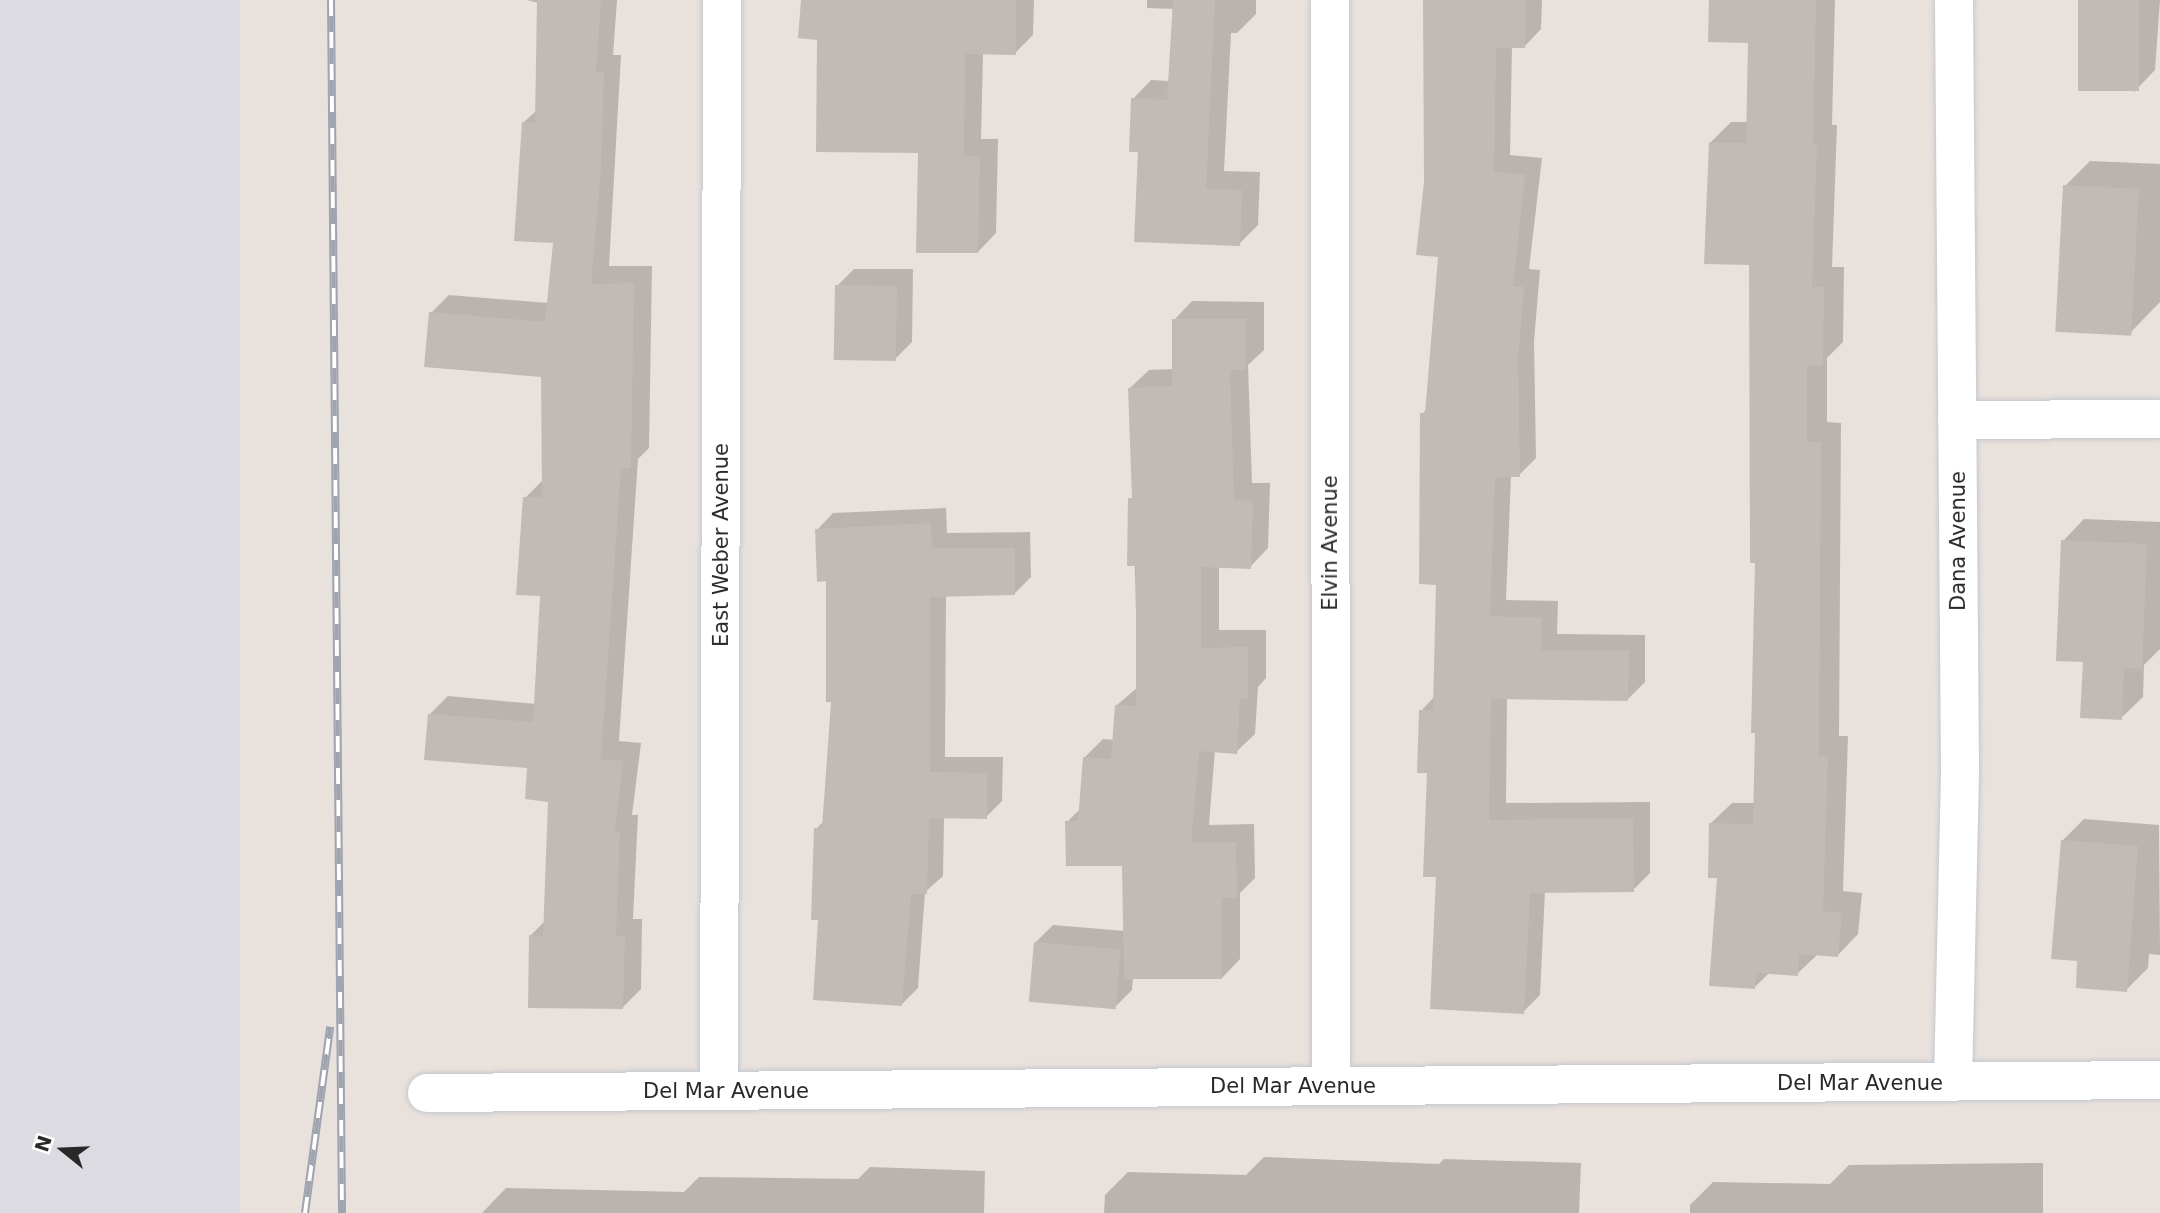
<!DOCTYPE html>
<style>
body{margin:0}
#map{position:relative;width:2160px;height:1213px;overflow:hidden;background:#e9e1db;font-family:"DejaVu Sans",sans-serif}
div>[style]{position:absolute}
.industrial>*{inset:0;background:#dcdbe2;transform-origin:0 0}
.shadow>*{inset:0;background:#0003}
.building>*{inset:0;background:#c1bbb8;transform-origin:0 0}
.roads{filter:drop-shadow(0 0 2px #c3c8d0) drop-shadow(0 0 2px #c3c8d0)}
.street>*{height:38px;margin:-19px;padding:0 19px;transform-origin:19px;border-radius:19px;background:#fff}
.rail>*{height:8px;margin-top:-4px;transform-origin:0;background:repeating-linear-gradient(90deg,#fff 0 16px,#9fa4b0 0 32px);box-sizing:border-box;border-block:2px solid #9fa4b0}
span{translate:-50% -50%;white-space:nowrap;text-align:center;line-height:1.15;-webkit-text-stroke:7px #fff;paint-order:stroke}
.street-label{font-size:21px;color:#282828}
.north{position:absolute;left:28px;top:1115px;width:70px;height:70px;-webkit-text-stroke:5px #fff;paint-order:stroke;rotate:288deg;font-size:19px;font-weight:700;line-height:28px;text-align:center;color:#282828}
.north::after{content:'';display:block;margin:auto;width:24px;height:32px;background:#282828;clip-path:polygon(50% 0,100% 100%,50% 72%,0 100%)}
</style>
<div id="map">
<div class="industrial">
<div style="left:0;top:0;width:240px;height:1213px"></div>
</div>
<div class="shadow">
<div style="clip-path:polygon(527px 0,617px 0,613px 55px,621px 55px,609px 266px,652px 266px,649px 448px,638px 459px,619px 741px,641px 743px,632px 815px,638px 815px,633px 919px,642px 919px,641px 989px,623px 1007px,530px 936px,545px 921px,550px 800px,529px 767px,429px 715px,448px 696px,536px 704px,542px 595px,525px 498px,543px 480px,543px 375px,431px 313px,449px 295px,549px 303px,554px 242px,523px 123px,537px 110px,539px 3px)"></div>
<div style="clip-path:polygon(803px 0,1034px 0,1033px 35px,1015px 53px,983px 53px,981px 139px,998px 139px,996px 233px,978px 252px,920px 151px,819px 38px)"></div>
<div style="clip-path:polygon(1147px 0,1256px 0,1256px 14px,1237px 33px,1231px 33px,1224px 171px,1260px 172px,1258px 225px,1239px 244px,1140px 150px,1133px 99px,1151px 80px,1169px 81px,1174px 9px,1147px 8px)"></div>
<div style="clip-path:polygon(1427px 0,1542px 0,1541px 29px,1524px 47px,1512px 46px,1510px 155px,1542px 158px,1529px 269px,1540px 270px,1534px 341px,1536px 458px,1519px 475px,1511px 475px,1506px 600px,1558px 601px,1557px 634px,1645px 635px,1645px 682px,1628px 699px,1507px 698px,1506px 803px,1650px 802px,1650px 873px,1633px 890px,1545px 891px,1540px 995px,1523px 1012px,1438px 876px,1421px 711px,1435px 696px,1438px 584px,1422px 414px,1427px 409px,1440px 256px,1425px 182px)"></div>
<div style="clip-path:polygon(1711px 0,1835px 0,1832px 125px,1837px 125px,1832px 267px,1844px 267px,1843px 342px,1827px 358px,1827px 422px,1841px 423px,1839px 736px,1848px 736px,1843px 891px,1862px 893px,1858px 934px,1838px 955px,1818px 954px,1797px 974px,1770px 972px,1754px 988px,1719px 876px,1711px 823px,1732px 803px,1755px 803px,1757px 562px,1751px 264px,1711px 142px,1731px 122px,1748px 122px,1750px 42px)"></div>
<div style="clip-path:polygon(2079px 0,2160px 0,2155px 70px,2134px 92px)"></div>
<div style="clip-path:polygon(2090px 161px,2160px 164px,2160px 302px,2130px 333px,2065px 186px)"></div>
<div style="clip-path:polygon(854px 269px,913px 269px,912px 342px,895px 359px,837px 286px)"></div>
<div style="clip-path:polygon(1192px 301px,1264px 302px,1264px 350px,1248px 365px,1252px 483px,1270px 483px,1268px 548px,1250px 567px,1219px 566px,1219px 630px,1266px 630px,1266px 678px,1258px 687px,1255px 734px,1236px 752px,1215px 750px,1209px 825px,1254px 824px,1255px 878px,1240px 893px,1240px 959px,1222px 978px,1133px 978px,1132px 990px,1115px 1007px,1035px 943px,1053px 925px,1125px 931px,1124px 864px,1067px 822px,1081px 808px,1085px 757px,1103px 739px,1114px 740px,1117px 705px,1138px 687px,1130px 388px,1149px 370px,1174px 369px,1174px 320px)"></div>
<div style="clip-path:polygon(946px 508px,947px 533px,1030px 532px,1031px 577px,1014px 594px,946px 595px,945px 757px,1003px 757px,1002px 801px,986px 817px,944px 817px,943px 876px,925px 892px,918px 988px,902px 1004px,820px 918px,816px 829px,825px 820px,833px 700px,828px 579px,817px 530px,833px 513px)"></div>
<div style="clip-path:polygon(2084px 519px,2160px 522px,2160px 649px,2144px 665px,2143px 697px,2121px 718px,2085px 660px,2063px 541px)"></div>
<div style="clip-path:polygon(2084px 819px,2159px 825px,2160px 955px,2149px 954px,2148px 968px,2126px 990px,2079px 959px,2062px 841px)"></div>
<div style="clip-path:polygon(1264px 1157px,1439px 1164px,1444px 1159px,1581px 1163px,1579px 1213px,1104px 1213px,1105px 1195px,1128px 1172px,1246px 1175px)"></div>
<div style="clip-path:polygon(2043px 1163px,2043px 1213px,1690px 1213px,1690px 1205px,1713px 1182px,1830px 1184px,1849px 1165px)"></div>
<div style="clip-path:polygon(870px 1167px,985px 1171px,984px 1213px,482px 1213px,506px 1188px,684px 1192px,699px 1177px,858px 1179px)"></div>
</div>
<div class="building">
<div style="clip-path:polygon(537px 0,601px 0,596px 72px,604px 73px,601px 168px,591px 284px,634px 283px,631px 468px,621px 468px,601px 759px,623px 761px,615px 832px,620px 832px,616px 936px,625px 936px,623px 1009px,528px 1008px,529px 935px,543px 936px,548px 802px,525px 799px,527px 768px,424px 760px,428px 714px,533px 722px,540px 596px,516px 595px,523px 497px,542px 498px,541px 377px,424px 367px,429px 312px,545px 322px,553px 243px,514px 241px,522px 122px,535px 122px)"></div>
<div style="clip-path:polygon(801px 0,1016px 0,1016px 55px,965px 54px,964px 156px,980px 157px,978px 253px,916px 253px,918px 153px,816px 152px,817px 40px,798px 38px)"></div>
<div style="clip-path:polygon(1173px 0,1215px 0,1206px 189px,1242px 190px,1240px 246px,1134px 242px,1138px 152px,1129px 152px,1131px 98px,1167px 100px)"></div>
<div style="clip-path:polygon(1423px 0,1526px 0,1525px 48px,1496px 48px,1494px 171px,1525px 175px,1513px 286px,1524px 287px,1518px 359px,1520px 477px,1495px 477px,1490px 616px,1542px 618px,1541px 650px,1629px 651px,1628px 701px,1491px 699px,1489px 820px,1633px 818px,1634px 892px,1530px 893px,1524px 1014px,1430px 1009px,1436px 877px,1423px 877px,1427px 773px,1417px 773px,1419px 710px,1433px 710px,1436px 585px,1419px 584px,1420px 413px,1425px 413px,1438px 257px,1416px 255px,1424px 182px)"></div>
<div style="clip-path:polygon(1709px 0,1816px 0,1813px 145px,1817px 145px,1812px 287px,1824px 287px,1823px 365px,1807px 365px,1807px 442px,1821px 442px,1819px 756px,1828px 756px,1823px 911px,1842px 913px,1838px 957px,1799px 954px,1798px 976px,1756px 973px,1755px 989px,1709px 986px,1717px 878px,1708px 878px,1709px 823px,1753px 824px,1755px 733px,1751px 733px,1755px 563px,1750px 563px,1749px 265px,1704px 264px,1709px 142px,1746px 143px,1748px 43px,1708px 42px)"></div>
<div style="left:2078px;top:0;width:61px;height:91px"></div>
<div style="left:2063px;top:185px;width:76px;height:147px;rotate:3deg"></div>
<div style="left:835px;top:285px;width:62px;height:75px;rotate:1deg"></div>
<div style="clip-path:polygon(1172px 319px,1246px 319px,1246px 370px,1230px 370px,1234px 500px,1253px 501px,1251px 569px,1201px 567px,1201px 648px,1248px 647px,1248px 699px,1240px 699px,1237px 754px,1199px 751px,1191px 843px,1236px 842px,1237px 898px,1222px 898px,1222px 979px,1124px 979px,1122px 866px,1066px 866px,1065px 821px,1078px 821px,1083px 757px,1111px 759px,1115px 705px,1136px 706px,1136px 566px,1127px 566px,1128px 498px,1132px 498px,1128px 388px,1172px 386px)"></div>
<div style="clip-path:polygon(931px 523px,932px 548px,1015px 548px,1015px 595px,930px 597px,930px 772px,987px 773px,987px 819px,929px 818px,927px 894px,911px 894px,902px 1006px,813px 1000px,818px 920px,811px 920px,814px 828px,822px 828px,831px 702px,826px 702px,826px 581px,817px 582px,815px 529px)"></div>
<div style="clip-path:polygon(2061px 540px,2147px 544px,2142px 669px,2124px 668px,2122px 720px,2080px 718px,2083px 662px,2056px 661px)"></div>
<div style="clip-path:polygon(2061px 840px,2138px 846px,2127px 992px,2076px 988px,2077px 961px,2051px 959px)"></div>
<div style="left:1034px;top:942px;width:87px;height:60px;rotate:5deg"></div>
</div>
<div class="roads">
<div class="street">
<div style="left:1330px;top:0;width:1086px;rotate:89.95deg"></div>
<div style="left:1957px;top:420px;width:203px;rotate:-0.3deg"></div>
<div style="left:1953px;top:1082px;width:315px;rotate:-88.7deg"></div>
<div style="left:1960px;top:767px;width:767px;rotate:-90.45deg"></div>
<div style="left:719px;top:1091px;width:1091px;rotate:-89.84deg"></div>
<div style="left:427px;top:1093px;width:1733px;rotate:-0.43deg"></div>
</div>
</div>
<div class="rail">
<div style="left:331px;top:0;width:1213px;rotate:89.48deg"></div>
<div style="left:305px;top:1213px;width:188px;rotate:-82.3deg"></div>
</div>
<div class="street-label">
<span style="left:1958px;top:541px;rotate:-90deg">Dana Avenue</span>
<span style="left:1330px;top:543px;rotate:-90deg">Elvin Avenue</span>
<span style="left:721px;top:545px;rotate:-90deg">East Weber Avenue</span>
<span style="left:1860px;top:1083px">Del Mar Avenue</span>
<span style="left:1293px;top:1086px">Del Mar Avenue</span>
<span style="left:726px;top:1091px">Del Mar Avenue</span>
</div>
<div class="north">N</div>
</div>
